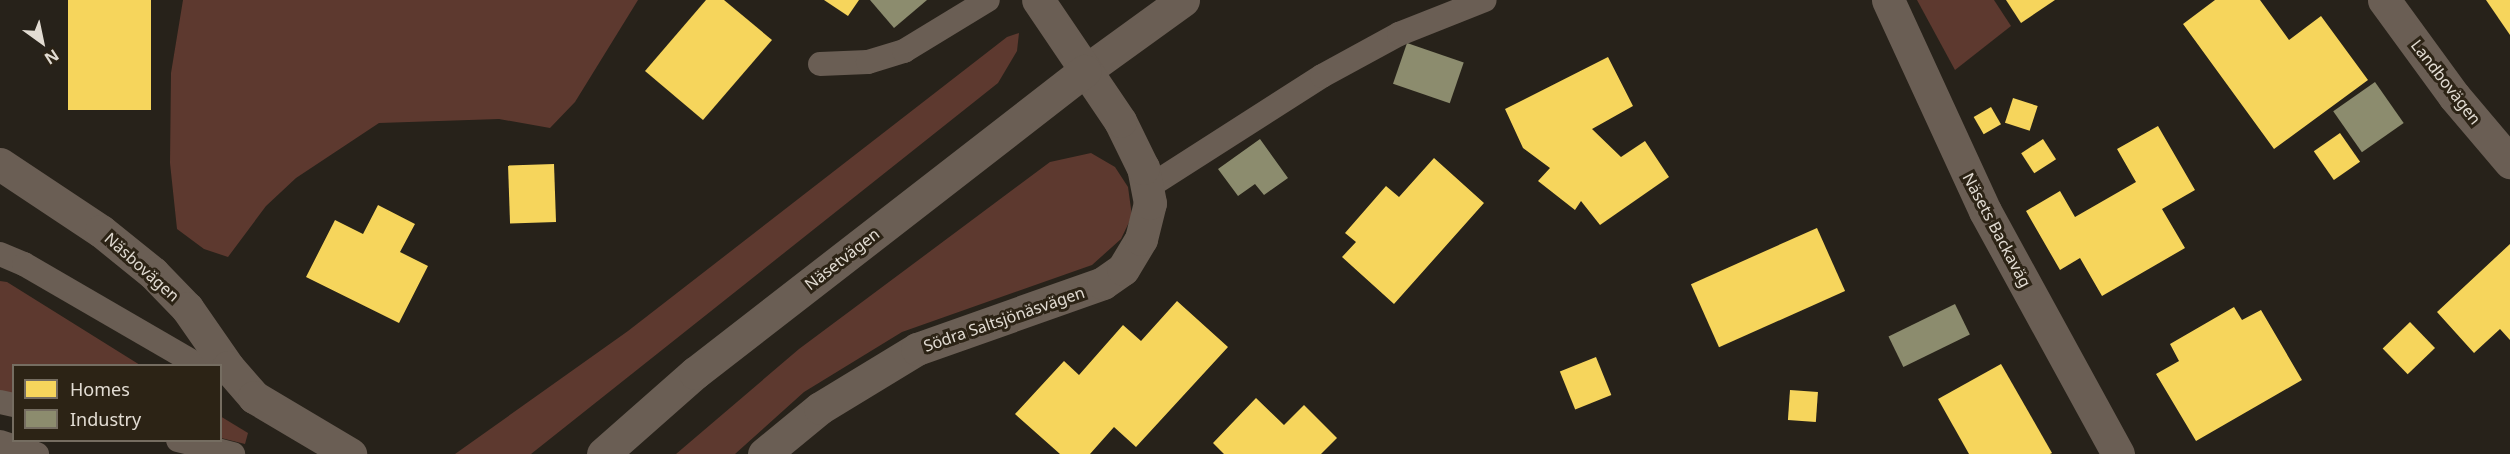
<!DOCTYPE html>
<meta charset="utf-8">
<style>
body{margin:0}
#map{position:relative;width:2510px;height:454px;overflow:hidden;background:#27221a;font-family:"Noto Sans",sans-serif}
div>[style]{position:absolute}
.green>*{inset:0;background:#5d392f}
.homes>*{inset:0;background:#f6d55c;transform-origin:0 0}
.industry>*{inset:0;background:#8c8c6e;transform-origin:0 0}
.service>*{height:24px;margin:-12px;padding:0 12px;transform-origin:12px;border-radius:12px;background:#6a5e54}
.minor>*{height:33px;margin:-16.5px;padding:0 16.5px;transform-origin:16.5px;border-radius:16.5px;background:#6a5e54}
.tertiary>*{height:33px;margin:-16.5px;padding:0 16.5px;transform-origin:16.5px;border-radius:16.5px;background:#6a5e54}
span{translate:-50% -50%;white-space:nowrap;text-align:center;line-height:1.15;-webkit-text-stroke:6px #2c2315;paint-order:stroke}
.street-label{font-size:16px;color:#e2dcd3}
.legend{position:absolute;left:12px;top:364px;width:210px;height:78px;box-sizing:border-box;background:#2c2315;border:2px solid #756d61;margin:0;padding:8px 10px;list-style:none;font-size:18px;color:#e2dcd3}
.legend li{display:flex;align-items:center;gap:12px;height:30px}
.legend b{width:30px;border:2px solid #756d61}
.north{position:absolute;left:12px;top:12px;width:60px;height:60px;-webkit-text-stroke:4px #2c2315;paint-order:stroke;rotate:147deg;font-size:16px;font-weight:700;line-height:24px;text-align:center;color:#e2dcd3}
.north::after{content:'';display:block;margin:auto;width:21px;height:27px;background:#e2dcd3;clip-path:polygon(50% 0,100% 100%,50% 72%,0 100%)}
</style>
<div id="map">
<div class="green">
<div style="clip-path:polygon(183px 0,638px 0,575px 102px,550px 128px,499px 119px,379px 123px,296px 178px,266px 206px,228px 257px,204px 249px,177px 229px,170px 163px,171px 73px)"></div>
<div style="clip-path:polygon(1917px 0,1994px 0,2011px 26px,1955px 70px)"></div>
<div style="clip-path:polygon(1019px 33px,1017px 51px,998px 83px,531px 454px,455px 454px,628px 331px,1007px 37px)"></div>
<div style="clip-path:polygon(1091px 153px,1115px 167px,1128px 187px,1132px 216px,1121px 239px,1092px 265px,902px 332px,804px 392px,735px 454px,676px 454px,799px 349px,1050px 162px)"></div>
<div style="clip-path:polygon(0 281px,7px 282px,140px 365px,14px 366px,13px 395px,0 392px)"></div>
<div style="clip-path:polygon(220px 416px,248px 433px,245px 444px,221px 438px)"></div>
</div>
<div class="homes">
<div style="left:68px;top:0;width:83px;height:110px"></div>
<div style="clip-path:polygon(706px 0,724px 0,772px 40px,703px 120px,645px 71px)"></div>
<div style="clip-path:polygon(824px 0,859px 0,848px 16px)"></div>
<div style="clip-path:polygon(2006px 0,2055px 0,2021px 23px)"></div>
<div style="clip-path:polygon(2215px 0,2260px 0,2289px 40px,2321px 16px,2368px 80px,2274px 149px,2183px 24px)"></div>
<div style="clip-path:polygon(2486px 0,2510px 0,2510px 35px)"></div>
<div style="clip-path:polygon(1608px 57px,1633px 106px,1592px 129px,1621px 157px,1645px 141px,1669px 177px,1600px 225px,1581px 201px,1575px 210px,1538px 181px,1550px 168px,1523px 148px,1505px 109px)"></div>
<div style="left:2013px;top:98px;width:26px;height:26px;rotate:18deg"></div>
<div style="left:1991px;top:107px;width:20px;height:20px;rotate:60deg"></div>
<div style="clip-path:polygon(2158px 126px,2195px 190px,2162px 209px,2185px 248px,2102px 296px,2080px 258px,2060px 270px,2026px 211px,2060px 191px,2075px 217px,2136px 182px,2117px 149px)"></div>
<div style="left:2340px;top:133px;width:35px;height:32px;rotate:55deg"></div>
<div style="left:2043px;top:139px;width:24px;height:26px;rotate:57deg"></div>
<div style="clip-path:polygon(1434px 158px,1484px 203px,1394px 304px,1342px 257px,1356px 242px,1345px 233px,1386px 186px,1399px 197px)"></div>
<div style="left:554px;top:164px;width:58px;height:46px;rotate:88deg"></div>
<div style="clip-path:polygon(378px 205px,415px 224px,400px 252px,428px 266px,399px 323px,306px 277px,335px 220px,363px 234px)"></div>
<div style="left:1817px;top:228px;width:69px;height:138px;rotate:66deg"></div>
<div style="clip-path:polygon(2510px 244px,2510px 340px,2500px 329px,2474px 353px,2437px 312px)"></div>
<div style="clip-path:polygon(1177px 301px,1228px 347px,1136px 447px,1114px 427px,1090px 454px,1060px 454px,1015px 414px,1064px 361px,1079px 375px,1123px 325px,1141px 341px)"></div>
<div style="clip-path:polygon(2234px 307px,2242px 320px,2261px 310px,2302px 380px,2196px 441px,2156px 374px,2179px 361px,2170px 344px)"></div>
<div style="left:2410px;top:322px;width:36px;height:38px;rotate:46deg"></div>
<div style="left:1596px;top:357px;width:41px;height:39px;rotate:68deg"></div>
<div style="clip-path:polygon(2001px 364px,2052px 453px,2050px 454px,1969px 454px,1938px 399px)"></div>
<div style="left:1790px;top:390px;width:28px;height:30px;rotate:4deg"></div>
<div style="clip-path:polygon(1256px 398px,1284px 425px,1304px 405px,1337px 438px,1321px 454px,1224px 454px,1213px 443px)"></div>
</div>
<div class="industry">
<div style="clip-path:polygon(870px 0,927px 0,894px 28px)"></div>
<div style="left:1407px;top:43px;width:60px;height:43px;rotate:19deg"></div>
<div style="left:2375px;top:82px;width:50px;height:51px;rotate:55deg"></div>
<div style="clip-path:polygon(1260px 139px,1288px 178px,1264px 195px,1255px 184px,1238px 196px,1218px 169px)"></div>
<div style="left:1955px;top:304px;width:34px;height:74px;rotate:64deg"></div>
</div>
<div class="service">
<div style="left:820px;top:64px;width:48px;rotate:-2.4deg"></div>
<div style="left:868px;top:62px;width:38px;rotate:-17deg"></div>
<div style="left:904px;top:51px;width:98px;rotate:-31.3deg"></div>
<div style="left:1147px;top:188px;width:208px;rotate:-32.6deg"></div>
<div style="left:1322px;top:76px;width:88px;rotate:-28.6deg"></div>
<div style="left:1399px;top:34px;width:92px;rotate:-21.6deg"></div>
<div style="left:0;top:254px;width:26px;rotate:23deg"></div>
<div style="left:24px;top:264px;width:203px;rotate:30.1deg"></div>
<div style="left:0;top:402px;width:14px;rotate:12deg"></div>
<div style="left:178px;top:440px;width:57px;rotate:14.3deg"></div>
<div style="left:0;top:442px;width:39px;rotate:18deg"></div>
</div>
<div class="minor">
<div style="left:1888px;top:0;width:232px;rotate:65.3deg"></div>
<div style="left:1985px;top:211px;width:277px;rotate:61.3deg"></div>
<div style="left:2384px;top:0;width:119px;rotate:53.9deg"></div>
<div style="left:2454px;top:96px;width:87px;rotate:49.7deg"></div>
<div style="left:1085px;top:71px;width:121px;rotate:-35.9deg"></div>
<div style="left:0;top:164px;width:121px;rotate:33.6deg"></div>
<div style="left:101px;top:231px;width:67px;rotate:38.9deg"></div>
<div style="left:153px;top:273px;width:49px;rotate:45.8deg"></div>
<div style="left:187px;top:308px;width:72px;rotate:55.2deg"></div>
<div style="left:228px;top:367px;width:40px;rotate:49deg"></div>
<div style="left:254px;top:397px;width:112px;rotate:30.7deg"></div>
<div style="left:764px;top:454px;width:72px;rotate:-39.4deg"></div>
<div style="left:820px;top:408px;width:114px;rotate:-31.3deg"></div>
<div style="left:917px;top:349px;width:197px;rotate:-19.5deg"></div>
<div style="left:1103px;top:283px;width:24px;rotate:-35deg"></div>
<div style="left:1123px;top:269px;width:35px;rotate:-59deg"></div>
<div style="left:1141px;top:239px;width:37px;rotate:-76deg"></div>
<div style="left:1150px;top:203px;width:36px;rotate:-101deg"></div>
<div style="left:1143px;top:168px;width:52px;rotate:-116.1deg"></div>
<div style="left:1120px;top:121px;width:146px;rotate:-124.1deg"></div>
</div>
<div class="tertiary">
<div style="left:603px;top:454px;width:123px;rotate:-41.4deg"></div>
<div style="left:695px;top:373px;width:493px;rotate:-37.8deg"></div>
</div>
<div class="street-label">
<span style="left:2446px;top:82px;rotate:52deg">Landbovägen</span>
<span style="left:1997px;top:230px;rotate:62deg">Näsets Backaväg</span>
<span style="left:842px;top:259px;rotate:-38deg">Näsetvägen</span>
<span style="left:142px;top:267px;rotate:42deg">Näsbovägen</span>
<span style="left:1004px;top:319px;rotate:-19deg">Södra Saltsjönäsvägen</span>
</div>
<ul class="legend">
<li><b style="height:16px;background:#f6d55c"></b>Homes</li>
<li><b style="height:16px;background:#8c8c6e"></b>Industry</li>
</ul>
<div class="north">N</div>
</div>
